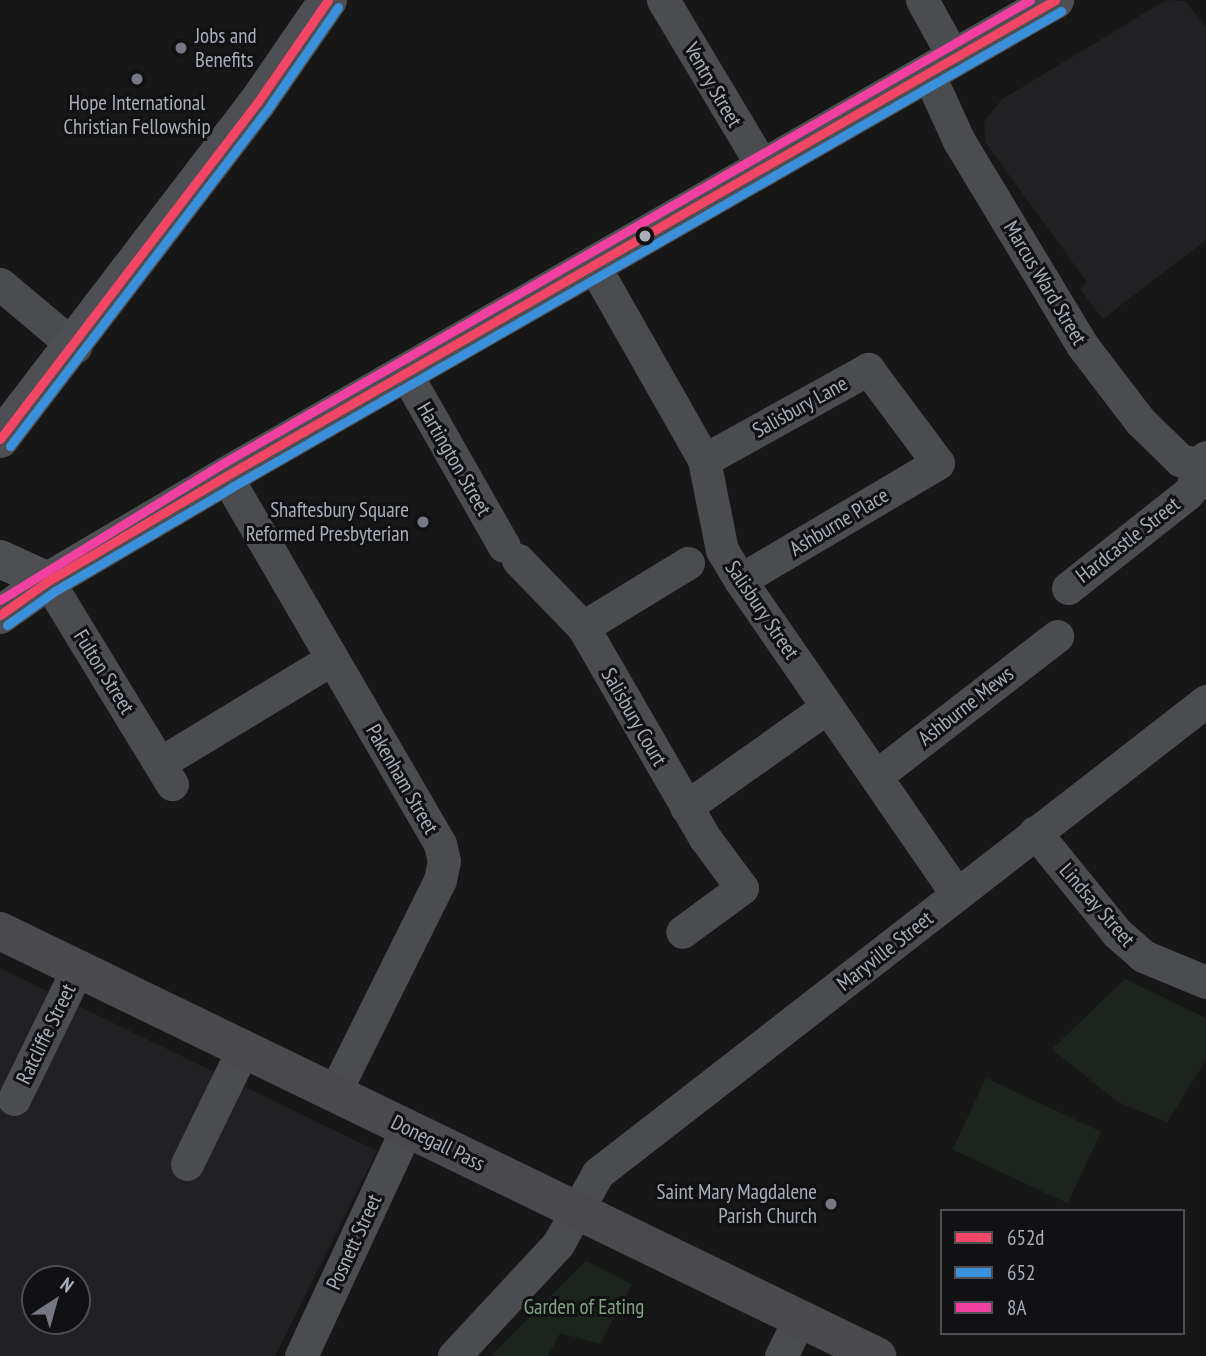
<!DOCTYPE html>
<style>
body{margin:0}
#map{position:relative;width:1206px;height:1356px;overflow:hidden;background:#171717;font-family:"PT Sans Narrow",sans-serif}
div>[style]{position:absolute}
.built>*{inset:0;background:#212123}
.green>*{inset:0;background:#1d241e;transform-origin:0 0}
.street>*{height:33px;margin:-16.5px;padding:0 16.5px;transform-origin:16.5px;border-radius:16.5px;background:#4b4c50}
.secondary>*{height:38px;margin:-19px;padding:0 19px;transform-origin:19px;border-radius:19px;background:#4a4a4e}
.primary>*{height:38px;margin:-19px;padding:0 19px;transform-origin:19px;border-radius:19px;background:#4d4f52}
.bus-1>*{height:9px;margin:-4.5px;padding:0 4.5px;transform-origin:4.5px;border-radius:4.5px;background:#f34667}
.bus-2>*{height:9px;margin:-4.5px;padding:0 4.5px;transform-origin:4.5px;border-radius:4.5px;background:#3a90db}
.bus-3>*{height:9px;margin:-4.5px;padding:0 4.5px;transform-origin:4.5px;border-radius:4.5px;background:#f240a1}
.dots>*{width:19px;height:19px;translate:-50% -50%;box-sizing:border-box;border:4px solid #111113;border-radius:50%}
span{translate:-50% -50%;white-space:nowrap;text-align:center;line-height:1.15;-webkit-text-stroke:6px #111113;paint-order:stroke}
.poi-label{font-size:21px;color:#a8adb8}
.left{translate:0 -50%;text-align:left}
.right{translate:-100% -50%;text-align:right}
.street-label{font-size:21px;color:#a8adb8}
.park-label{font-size:21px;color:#7fa381}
.legend{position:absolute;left:940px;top:1209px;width:245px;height:126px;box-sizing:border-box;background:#111113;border:2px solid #4d4f55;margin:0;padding:9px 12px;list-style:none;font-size:21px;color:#a8adb8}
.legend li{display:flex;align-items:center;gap:14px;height:35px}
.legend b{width:35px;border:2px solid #4d4f55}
.north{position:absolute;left:21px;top:1265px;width:70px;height:70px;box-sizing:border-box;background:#111113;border:2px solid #4d4f55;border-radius:50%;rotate:36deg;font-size:19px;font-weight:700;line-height:28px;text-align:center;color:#a8adb8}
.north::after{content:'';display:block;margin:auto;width:24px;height:32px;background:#757880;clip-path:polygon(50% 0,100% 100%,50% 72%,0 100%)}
</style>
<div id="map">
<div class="built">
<div style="clip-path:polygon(1166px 0,1185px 1px,1206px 26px,1206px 240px,1103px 319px,1080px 289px,1087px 282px,985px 142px,984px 122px,1001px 100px)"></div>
<div style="clip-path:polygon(evenodd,0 968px,377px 1151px,275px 1356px,0 1356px,0 968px,35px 1279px,77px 1279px,77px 1321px,35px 1321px,35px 1279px)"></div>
</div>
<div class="green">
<div style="clip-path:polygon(1125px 979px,1206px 1018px,1206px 1060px,1167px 1122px,1118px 1102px,1052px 1049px)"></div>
<div style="left:986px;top:1078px;width:127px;height:79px;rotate:25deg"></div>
<div style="clip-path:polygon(586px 1261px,632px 1284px,600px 1344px,560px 1333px,548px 1356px,491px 1356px)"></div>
</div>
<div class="street">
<div style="left:663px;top:0;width:197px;rotate:59.1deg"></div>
<div style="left:922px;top:0;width:66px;rotate:61.1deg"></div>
<div style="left:928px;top:73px;width:75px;rotate:65.5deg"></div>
<div style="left:959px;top:141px;width:238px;rotate:58.9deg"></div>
<div style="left:1082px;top:345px;width:96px;rotate:52.7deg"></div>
<div style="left:1140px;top:421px;width:56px;rotate:44.3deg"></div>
<div style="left:1180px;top:460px;width:17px;rotate:13deg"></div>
<div style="left:594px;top:266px;width:223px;rotate:60.4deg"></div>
<div style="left:704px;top:460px;width:92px;rotate:78.7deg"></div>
<div style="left:722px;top:550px;width:35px;rotate:59deg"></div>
<div style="left:740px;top:580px;width:382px;rotate:55.4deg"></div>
<div style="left:0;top:284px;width:98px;rotate:40deg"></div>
<div style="left:405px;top:372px;width:200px;rotate:60.4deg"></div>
<div style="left:704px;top:460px;width:188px;rotate:-29deg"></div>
<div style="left:868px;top:369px;width:117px;rotate:53.3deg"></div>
<div style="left:938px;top:463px;width:230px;rotate:149.4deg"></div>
<div style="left:226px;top:476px;width:426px;rotate:59.8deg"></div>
<div style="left:440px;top:844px;width:17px;rotate:77deg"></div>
<div style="left:444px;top:861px;width:19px;rotate:102deg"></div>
<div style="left:440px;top:880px;width:239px;rotate:116.4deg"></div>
<div style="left:518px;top:560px;width:93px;rotate:45.9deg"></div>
<div style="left:583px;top:627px;width:244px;rotate:60deg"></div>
<div style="left:705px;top:838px;width:62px;rotate:53.5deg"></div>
<div style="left:742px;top:888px;width:74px;rotate:143.7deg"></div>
<div style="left:48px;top:581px;width:238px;rotate:58.6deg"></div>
<div style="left:1068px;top:588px;width:152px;rotate:-38.3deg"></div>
<div style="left:1187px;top:494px;width:9px;rotate:-49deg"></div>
<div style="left:1193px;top:487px;width:23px;rotate:-80deg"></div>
<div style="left:1197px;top:464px;width:11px;rotate:-38deg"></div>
<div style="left:583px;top:627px;width:123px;rotate:-31.4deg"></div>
<div style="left:160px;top:763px;width:201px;rotate:-31.2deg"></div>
<div style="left:876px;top:776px;width:229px;rotate:-37.7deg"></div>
<div style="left:686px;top:807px;width:173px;rotate:-35.3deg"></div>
<div style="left:1035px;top:832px;width:130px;rotate:50.9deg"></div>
<div style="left:1117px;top:933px;width:35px;rotate:41deg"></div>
<div style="left:1143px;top:956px;width:68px;rotate:22.4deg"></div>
<div style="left:14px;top:1099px;width:146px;rotate:-64deg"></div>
<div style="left:187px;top:1164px;width:128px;rotate:-64deg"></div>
<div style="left:301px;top:1356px;width:251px;rotate:-65.1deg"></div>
<div style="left:454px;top:1356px;width:153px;rotate:-47.1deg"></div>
<div style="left:558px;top:1244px;width:81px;rotate:-60.6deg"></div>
<div style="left:598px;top:1173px;width:770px;rotate:-37.82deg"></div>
<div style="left:781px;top:1356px;width:42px;rotate:-63.4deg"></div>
</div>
<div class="secondary">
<div style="left:0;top:931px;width:975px;rotate:25.86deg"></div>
</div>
<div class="primary">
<div style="left:0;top:439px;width:423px;rotate:-52.6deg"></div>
<div style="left:257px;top:103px;width:125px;rotate:-55.4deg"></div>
<div style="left:0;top:559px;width:53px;rotate:24.6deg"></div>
<div style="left:0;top:615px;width:59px;rotate:-35.3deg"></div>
<div style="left:48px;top:581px;width:207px;rotate:-30.5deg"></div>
<div style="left:226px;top:476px;width:956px;rotate:-29.86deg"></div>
</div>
<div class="bus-1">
<div style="left:0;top:439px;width:423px;rotate:-52.6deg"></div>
<div style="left:257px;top:103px;width:125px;rotate:-55.4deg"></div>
<div style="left:0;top:615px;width:59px;rotate:-35.3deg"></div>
<div style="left:48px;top:581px;width:207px;rotate:-30.5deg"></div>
<div style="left:226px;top:476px;width:956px;rotate:-29.86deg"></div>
</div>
<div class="bus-2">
<div style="left:10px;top:446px;width:423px;rotate:-52.6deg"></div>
<div style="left:267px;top:110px;width:125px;rotate:-55.4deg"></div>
<div style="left:7px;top:625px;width:59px;rotate:-35.3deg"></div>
<div style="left:55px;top:591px;width:205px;rotate:-30.4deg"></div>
<div style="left:232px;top:487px;width:956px;rotate:-29.86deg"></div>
</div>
<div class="bus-3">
<div style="left:0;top:600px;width:258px;rotate:-31.5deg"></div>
<div style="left:220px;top:465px;width:934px;rotate:-29.86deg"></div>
</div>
<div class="dots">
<div style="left:181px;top:48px;background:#757880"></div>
<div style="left:137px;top:79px;background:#757880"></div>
<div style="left:645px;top:236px;background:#a8adb8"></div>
<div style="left:423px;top:522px;background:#757880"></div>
<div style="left:831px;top:1204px;background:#757880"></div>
</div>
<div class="poi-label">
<span class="left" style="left:195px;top:48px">Jobs and<br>Benefits</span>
<span style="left:137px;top:115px">Hope International<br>Christian Fellowship</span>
<span class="right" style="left:409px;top:522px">Shaftesbury Square<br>Reformed Presbyterian</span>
<span class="right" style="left:817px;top:1204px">Saint Mary Magdalene<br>Parish Church</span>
</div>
<div class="street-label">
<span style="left:713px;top:85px;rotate:60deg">Ventry Street</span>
<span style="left:1045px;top:283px;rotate:59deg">Marcus Ward Street</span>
<span style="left:800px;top:407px;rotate:-29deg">Salisbury Lane</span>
<span style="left:454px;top:459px;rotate:60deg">Hartington Street</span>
<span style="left:839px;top:522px;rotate:-31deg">Ashburne Place</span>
<span style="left:1128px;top:540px;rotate:-38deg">Hardcastle Street</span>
<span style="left:762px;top:610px;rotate:56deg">Salisbury Street</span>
<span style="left:104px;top:672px;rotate:58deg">Fulton Street</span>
<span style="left:966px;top:706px;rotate:-38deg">Ashburne Mews</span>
<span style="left:634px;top:717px;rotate:60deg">Salisbury Court</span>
<span style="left:402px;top:779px;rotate:60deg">Pakenham Street</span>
<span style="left:1097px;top:905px;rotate:49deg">Lindsay Street</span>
<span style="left:885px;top:951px;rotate:-38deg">Maryville Street</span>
<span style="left:46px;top:1034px;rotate:-64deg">Ratcliffe Street</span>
<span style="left:438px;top:1143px;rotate:26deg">Donegall Pass</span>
<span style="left:354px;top:1242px;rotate:-65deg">Posnett Street</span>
</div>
<div class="park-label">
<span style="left:584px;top:1307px">Garden of Eating</span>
</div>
<ul class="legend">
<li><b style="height:9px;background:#f34667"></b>652d</li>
<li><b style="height:9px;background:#3a90db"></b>652</li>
<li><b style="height:9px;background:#f240a1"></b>8A</li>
</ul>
<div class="north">N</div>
</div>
